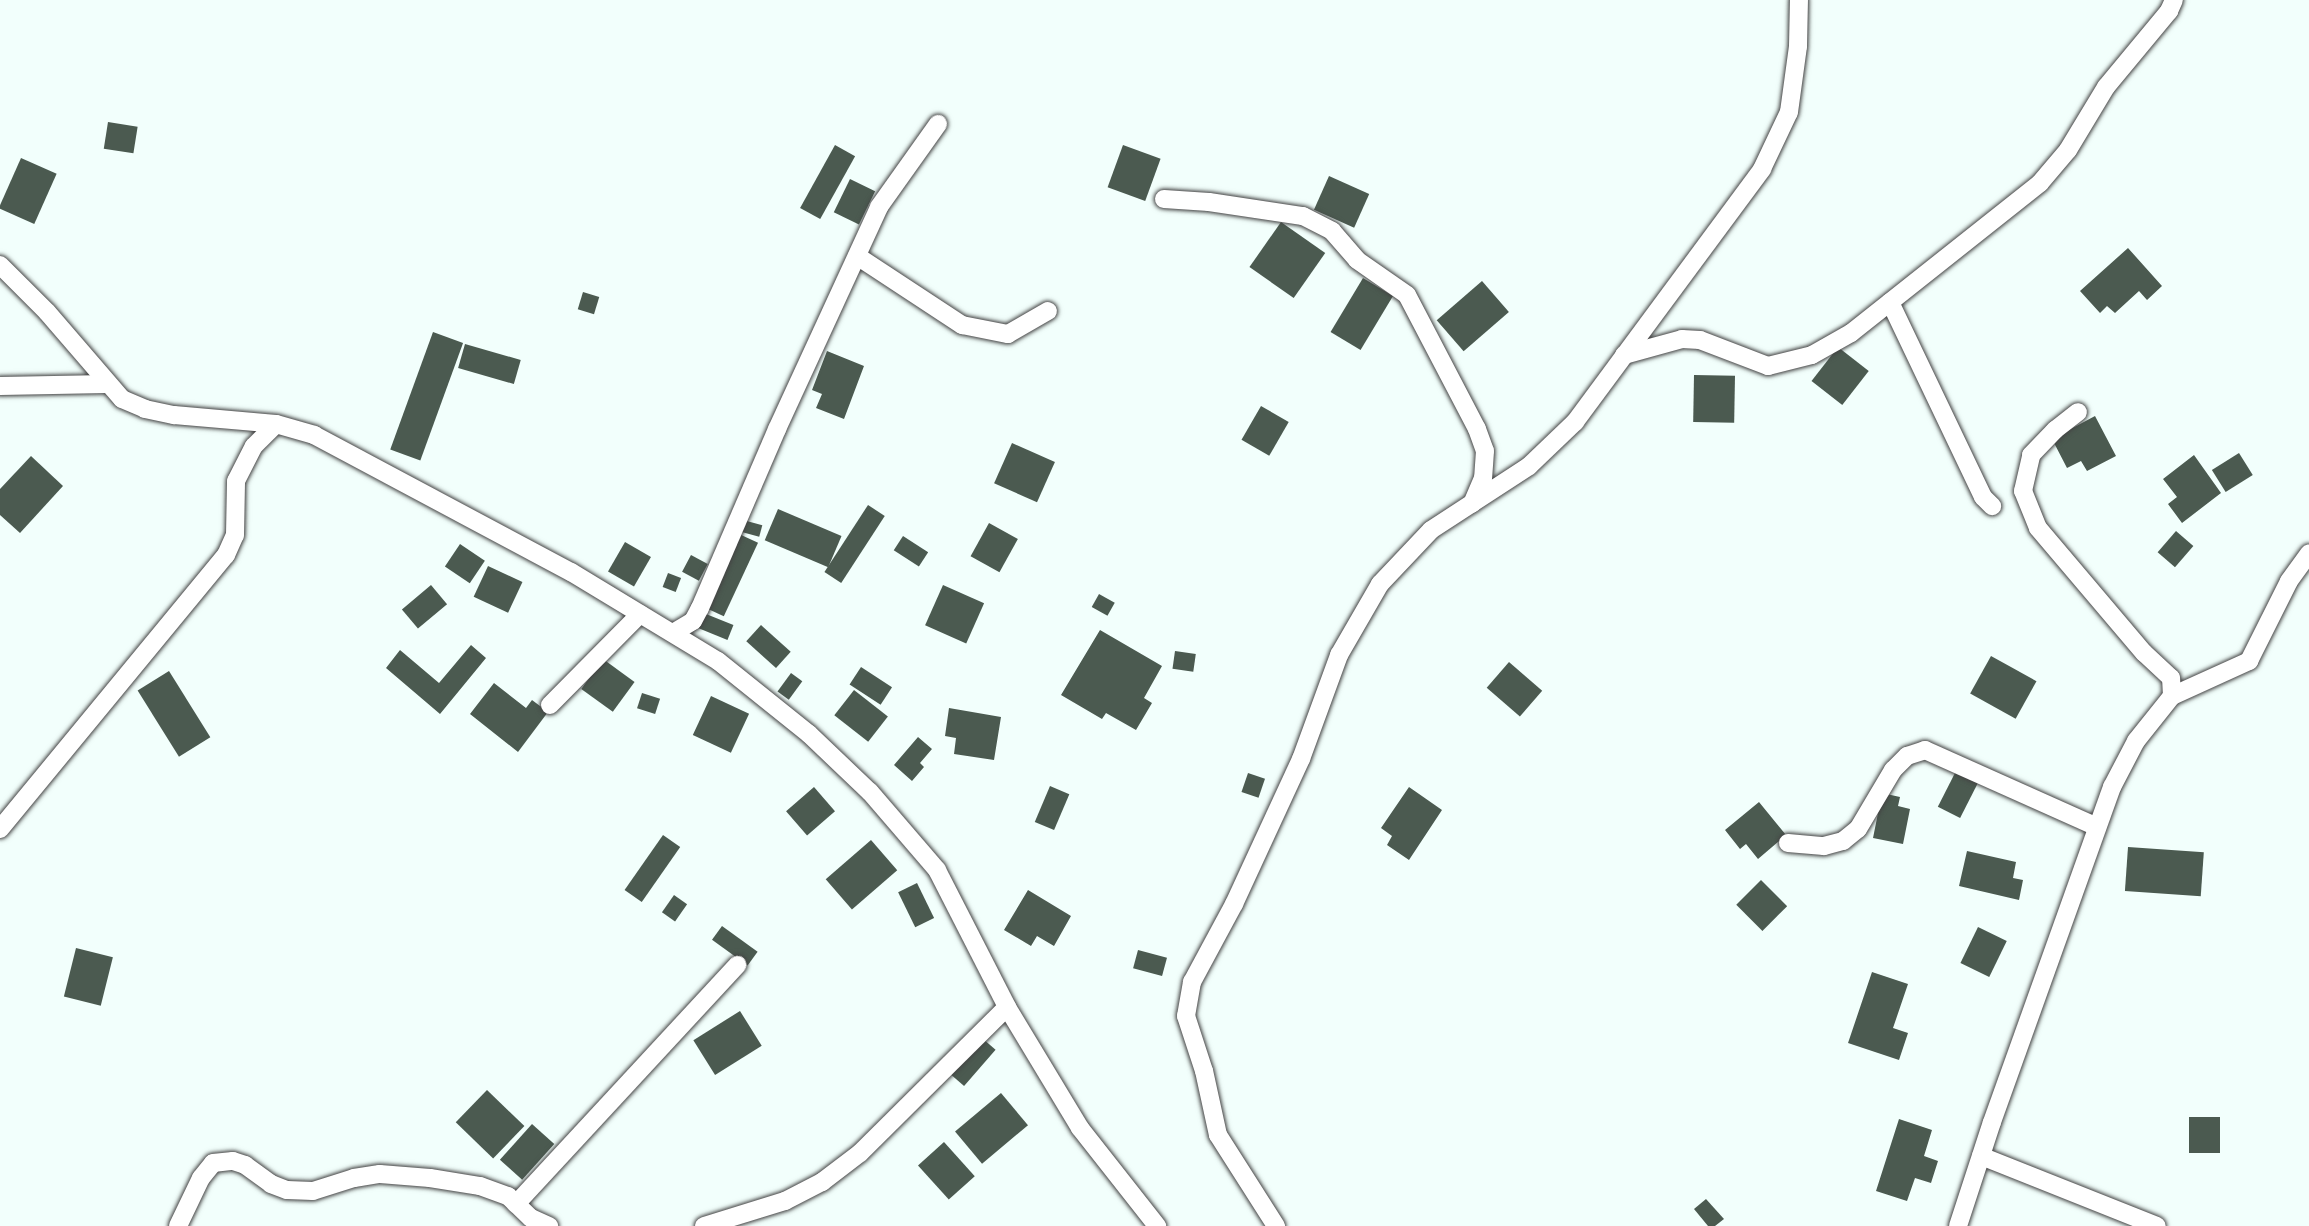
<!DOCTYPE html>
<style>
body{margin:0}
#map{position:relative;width:2309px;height:1226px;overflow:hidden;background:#f2fffc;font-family:"Libre Baskerville",serif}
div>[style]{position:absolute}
.building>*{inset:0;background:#4b5a50;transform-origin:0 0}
.roads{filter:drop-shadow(0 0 2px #434343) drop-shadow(0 0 2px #434343)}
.minor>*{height:18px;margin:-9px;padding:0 9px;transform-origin:9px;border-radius:9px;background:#fff}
span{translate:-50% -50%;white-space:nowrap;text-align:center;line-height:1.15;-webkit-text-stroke:6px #fff;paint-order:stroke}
</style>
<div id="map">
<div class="building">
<div style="left:108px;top:122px;width:30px;height:27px;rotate:9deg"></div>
<div style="left:835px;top:145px;width:23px;height:72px;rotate:29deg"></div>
<div style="left:1123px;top:145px;width:40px;height:45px;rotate:20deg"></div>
<div style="left:21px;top:158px;width:39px;height:55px;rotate:24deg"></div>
<div style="left:1329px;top:176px;width:44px;height:37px;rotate:24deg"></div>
<div style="left:850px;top:179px;width:28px;height:37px;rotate:26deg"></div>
<div style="left:1281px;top:222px;width:54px;height:55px;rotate:35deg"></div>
<div style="clip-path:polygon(2128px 248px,2162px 286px,2147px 300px,2139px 291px,2115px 313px,2107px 306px,2100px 313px,2080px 291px)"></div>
<div style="left:1363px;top:278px;width:35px;height:63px;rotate:31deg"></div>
<div style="left:1482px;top:281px;width:41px;height:60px;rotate:49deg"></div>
<div style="left:583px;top:292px;width:17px;height:18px;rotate:17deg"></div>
<div style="left:433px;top:332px;width:32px;height:125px;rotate:20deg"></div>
<div style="left:465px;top:344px;width:58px;height:25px;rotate:16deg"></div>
<div style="left:1838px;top:347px;width:39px;height:43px;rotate:38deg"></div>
<div style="clip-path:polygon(827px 351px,864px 366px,844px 419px,816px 408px,822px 394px,812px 390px)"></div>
<div style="left:1694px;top:375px;width:41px;height:47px;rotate:1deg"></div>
<div style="left:1261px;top:406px;width:32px;height:39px;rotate:30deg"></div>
<div style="clip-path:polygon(2095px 416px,2116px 456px,2087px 471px,2081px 461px,2067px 468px,2052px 439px)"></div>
<div style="left:1012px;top:443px;width:47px;height:44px;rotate:24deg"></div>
<div style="left:2239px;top:453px;width:26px;height:32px;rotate:58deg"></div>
<div style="clip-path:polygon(2194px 455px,2221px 493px,2182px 523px,2168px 504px,2177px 497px,2163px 479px)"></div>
<div style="clip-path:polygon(31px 456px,63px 486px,20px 533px,0 515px,0 489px)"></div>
<div style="left:868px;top:505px;width:20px;height:80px;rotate:33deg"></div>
<div style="left:778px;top:509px;width:69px;height:34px;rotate:23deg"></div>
<div style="left:743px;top:520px;width:20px;height:12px;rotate:15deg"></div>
<div style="left:989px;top:523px;width:33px;height:38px;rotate:29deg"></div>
<div style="left:2176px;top:531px;width:23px;height:28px;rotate:41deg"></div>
<div style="left:739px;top:534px;width:21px;height:81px;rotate:25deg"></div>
<div style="left:903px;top:536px;width:30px;height:17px;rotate:33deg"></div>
<div style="left:625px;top:542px;width:30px;height:34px;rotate:30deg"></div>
<div style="left:460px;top:544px;width:30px;height:27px;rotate:34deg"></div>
<div style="left:691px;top:555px;width:19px;height:19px;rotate:28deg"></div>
<div style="left:488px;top:566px;width:38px;height:34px;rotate:25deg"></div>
<div style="left:668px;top:573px;width:14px;height:15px;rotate:21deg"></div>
<div style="left:431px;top:585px;width:25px;height:38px;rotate:50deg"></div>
<div style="left:943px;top:585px;width:45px;height:44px;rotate:24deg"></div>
<div style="left:1099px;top:594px;width:18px;height:15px;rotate:29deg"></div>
<div style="left:701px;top:612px;width:35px;height:16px;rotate:22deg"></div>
<div style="left:761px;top:625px;width:40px;height:22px;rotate:42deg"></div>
<div style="clip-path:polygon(1100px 630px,1162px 666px,1144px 698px,1152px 703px,1136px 730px,1106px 713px,1102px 719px,1061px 695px)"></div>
<div style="clip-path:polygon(471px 645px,486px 658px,440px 714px,386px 668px,400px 650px,439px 683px)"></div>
<div style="left:1175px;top:651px;width:21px;height:18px;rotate:8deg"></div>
<div style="left:1991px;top:656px;width:52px;height:43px;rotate:29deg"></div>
<div style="left:603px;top:659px;width:39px;height:37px;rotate:36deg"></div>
<div style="left:1509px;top:662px;width:44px;height:34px;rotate:41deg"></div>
<div style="left:861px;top:667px;width:37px;height:21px;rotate:33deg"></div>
<div style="left:169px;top:671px;width:78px;height:37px;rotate:58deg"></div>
<div style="left:791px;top:673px;width:14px;height:23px;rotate:36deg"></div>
<div style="clip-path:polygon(494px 683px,526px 708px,532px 700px,548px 712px,518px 752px,470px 714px)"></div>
<div style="left:854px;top:690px;width:43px;height:32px;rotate:38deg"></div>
<div style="left:642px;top:693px;width:19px;height:16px;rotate:18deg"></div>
<div style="left:711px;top:696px;width:42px;height:43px;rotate:25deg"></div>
<div style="clip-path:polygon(949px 708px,1001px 717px,994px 760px,954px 754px,956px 738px,945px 736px)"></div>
<div style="clip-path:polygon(918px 737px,932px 749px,920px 763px,924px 767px,912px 781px,894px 765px)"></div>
<div style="left:1956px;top:771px;width:25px;height:40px;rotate:27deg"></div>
<div style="left:1248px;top:773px;width:18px;height:20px;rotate:19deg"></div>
<div style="left:1050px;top:786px;width:21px;height:39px;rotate:23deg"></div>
<div style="left:814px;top:787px;width:32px;height:37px;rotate:49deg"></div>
<div style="clip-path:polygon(1409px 787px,1442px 810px,1409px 860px,1387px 845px,1392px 836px,1381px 828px)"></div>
<div style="clip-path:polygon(1882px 793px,1900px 797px,1898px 806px,1910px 809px,1903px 844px,1873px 838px)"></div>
<div style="clip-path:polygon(1759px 802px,1786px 835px,1758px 859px,1746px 844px,1740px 849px,1725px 830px)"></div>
<div style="left:663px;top:835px;width:21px;height:67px;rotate:35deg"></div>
<div style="left:871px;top:840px;width:40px;height:60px;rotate:49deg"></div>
<div style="left:2128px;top:847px;width:76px;height:44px;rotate:4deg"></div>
<div style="clip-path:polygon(1967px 851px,2016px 862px,2013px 878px,2023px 880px,2019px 900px,1959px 886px)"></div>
<div style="left:1761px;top:880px;width:37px;height:35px;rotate:45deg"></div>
<div style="left:917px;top:883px;width:39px;height:21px;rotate:64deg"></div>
<div style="clip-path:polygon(1028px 890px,1071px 916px,1054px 946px,1037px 936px,1031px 946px,1004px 930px)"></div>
<div style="left:674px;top:895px;width:16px;height:21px;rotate:35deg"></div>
<div style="left:722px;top:926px;width:44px;height:17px;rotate:36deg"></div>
<div style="left:1978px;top:927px;width:32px;height:40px;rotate:26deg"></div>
<div style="left:76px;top:948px;width:38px;height:50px;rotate:14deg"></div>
<div style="left:1138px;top:950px;width:30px;height:19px;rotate:15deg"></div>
<div style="clip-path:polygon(1872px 972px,1908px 984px,1893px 1028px,1908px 1033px,1899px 1060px,1848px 1043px)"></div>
<div style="left:740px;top:1011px;width:41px;height:55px;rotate:58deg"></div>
<div style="left:982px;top:1038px;width:18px;height:48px;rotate:41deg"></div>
<div style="left:487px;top:1090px;width:52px;height:45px;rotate:44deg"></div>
<div style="left:1001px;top:1093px;width:42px;height:60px;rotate:50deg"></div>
<div style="left:2189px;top:1117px;width:31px;height:36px"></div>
<div style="clip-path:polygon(1899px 1119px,1932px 1130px,1924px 1156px,1938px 1161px,1931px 1183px,1915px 1178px,1907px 1201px,1876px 1191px)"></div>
<div style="left:532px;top:1124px;width:30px;height:48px;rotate:42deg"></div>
<div style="left:944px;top:1142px;width:46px;height:35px;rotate:48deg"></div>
<div style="clip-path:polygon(1706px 1199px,1724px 1219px,1715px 1226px,1708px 1226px,1694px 1209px)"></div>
</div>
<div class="roads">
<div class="minor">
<div style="left:1164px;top:199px;width:45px;rotate:3.8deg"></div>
<div style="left:1209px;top:202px;width:95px;rotate:8.5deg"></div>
<div style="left:1303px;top:216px;width:33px;rotate:27deg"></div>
<div style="left:1332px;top:231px;width:38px;rotate:49deg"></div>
<div style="left:1357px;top:260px;width:61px;rotate:35deg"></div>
<div style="left:1407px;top:295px;width:151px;rotate:62.4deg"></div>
<div style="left:1477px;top:429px;width:23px;rotate:70deg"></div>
<div style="left:1485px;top:451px;width:27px;rotate:94deg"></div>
<div style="left:1483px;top:478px;width:28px;rotate:113deg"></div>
<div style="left:857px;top:256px;width:126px;rotate:33.3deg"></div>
<div style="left:962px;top:325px;width:47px;rotate:11.1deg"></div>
<div style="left:1008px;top:334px;width:46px;rotate:-29.9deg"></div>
<div style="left:0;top:265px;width:66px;rotate:45deg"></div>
<div style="left:47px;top:312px;width:115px;rotate:49.2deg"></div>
<div style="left:122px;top:399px;width:25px;rotate:23deg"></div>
<div style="left:145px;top:409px;width:30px;rotate:12deg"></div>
<div style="left:174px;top:415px;width:102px;rotate:5deg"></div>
<div style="left:276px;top:424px;width:40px;rotate:16deg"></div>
<div style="left:314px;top:435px;width:291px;rotate:28.1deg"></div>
<div style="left:571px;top:572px;width:172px;rotate:31.2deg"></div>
<div style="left:718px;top:661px;width:117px;rotate:38.7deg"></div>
<div style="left:809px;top:734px;width:84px;rotate:43.6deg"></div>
<div style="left:870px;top:792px;width:103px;rotate:49.3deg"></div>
<div style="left:937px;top:870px;width:154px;rotate:62.9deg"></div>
<div style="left:1007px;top:1007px;width:141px;rotate:58.9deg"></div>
<div style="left:1080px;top:1128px;width:125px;rotate:51.8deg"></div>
<div style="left:1890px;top:302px;width:216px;rotate:64.5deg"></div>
<div style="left:1983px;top:497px;width:13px;rotate:45deg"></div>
<div style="left:1624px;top:355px;width:60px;rotate:-15.4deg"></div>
<div style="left:1682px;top:339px;width:18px;rotate:3deg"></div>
<div style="left:1700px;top:340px;width:73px;rotate:20.9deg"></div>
<div style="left:1768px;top:366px;width:45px;rotate:-14deg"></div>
<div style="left:1812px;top:355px;width:45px;rotate:-29.4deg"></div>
<div style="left:1851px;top:333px;width:241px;rotate:-38.4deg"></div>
<div style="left:2040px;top:183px;width:43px;rotate:-49.7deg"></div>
<div style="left:2068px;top:150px;width:74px;rotate:-58.9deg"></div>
<div style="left:2106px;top:87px;width:99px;rotate:-50.3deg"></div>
<div style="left:2169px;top:11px;width:12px;rotate:-66deg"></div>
<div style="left:0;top:386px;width:107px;rotate:-1.1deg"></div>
<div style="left:673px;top:633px;width:23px;rotate:-31deg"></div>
<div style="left:693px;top:621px;width:15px;rotate:-62deg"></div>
<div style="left:700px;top:608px;width:195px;rotate:-66.7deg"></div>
<div style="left:777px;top:429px;width:244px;rotate:-65.3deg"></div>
<div style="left:879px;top:207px;width:102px;rotate:-54.6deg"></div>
<div style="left:2172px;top:696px;width:85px;rotate:-24.4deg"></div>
<div style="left:2249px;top:661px;width:89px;rotate:-63.4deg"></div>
<div style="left:2289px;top:581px;width:34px;rotate:-54deg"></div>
<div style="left:550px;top:705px;width:128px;rotate:-45.3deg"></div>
<div style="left:0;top:829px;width:355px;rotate:-50.5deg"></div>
<div style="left:226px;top:555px;width:22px;rotate:-66deg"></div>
<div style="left:235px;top:535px;width:54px;rotate:-88.9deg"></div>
<div style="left:236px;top:481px;width:39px;rotate:-63deg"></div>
<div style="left:254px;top:446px;width:31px;rotate:-45deg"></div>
<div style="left:1788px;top:843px;width:36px;rotate:5deg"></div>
<div style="left:1824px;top:846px;width:20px;rotate:-15deg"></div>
<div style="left:1843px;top:841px;width:19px;rotate:-39deg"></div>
<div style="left:1858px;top:829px;width:69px;rotate:-59.3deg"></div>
<div style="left:1893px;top:770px;width:20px;rotate:-45deg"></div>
<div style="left:1907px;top:756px;width:19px;rotate:-18deg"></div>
<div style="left:1925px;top:750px;width:188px;rotate:24.1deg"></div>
<div style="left:1981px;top:1156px;width:189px;rotate:21.7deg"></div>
<div style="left:516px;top:1204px;width:326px;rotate:-47.2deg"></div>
<div style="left:178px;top:1226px;width:53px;rotate:-64.4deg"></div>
<div style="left:201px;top:1178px;width:19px;rotate:-51deg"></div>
<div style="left:213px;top:1163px;width:20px;rotate:-6deg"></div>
<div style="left:233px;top:1161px;width:13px;rotate:18deg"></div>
<div style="left:245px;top:1165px;width:32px;rotate:36deg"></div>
<div style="left:271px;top:1184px;width:17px;rotate:21deg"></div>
<div style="left:287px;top:1190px;width:26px;rotate:2deg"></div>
<div style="left:313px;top:1191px;width:43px;rotate:-17.6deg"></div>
<div style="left:354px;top:1178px;width:26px;rotate:-9deg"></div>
<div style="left:380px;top:1174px;width:50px;rotate:4.6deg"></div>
<div style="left:430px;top:1178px;width:51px;rotate:9.1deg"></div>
<div style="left:480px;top:1186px;width:30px;rotate:20deg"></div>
<div style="left:508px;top:1196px;width:32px;rotate:44deg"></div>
<div style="left:531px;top:1218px;width:20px;rotate:24deg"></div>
<div style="left:704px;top:1226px;width:85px;rotate:-17.2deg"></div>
<div style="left:785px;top:1201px;width:42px;rotate:-27.2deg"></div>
<div style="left:822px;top:1182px;width:48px;rotate:-37.3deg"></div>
<div style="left:860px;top:1153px;width:207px;rotate:-44.8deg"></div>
<div style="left:1276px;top:1226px;width:108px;rotate:-122.5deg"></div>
<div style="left:1218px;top:1135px;width:66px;rotate:-102.3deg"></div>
<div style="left:1204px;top:1071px;width:58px;rotate:-108.1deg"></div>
<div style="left:1186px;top:1016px;width:35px;rotate:-80deg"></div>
<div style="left:1192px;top:982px;width:89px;rotate:-61.7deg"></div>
<div style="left:1234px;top:904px;width:160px;rotate:-65.2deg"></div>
<div style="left:1301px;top:759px;width:111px;rotate:-69.9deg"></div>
<div style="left:1339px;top:655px;width:82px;rotate:-60deg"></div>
<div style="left:1380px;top:584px;width:74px;rotate:-46.6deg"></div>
<div style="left:1431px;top:530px;width:117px;rotate:-33.1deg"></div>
<div style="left:1529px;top:466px;width:64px;rotate:-43.7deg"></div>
<div style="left:1575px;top:422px;width:315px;rotate:-53.5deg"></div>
<div style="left:1762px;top:169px;width:63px;rotate:-64.7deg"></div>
<div style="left:1789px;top:112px;width:67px;rotate:-82.2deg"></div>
<div style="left:1798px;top:46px;width:46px;rotate:-88.8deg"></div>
<div style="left:1958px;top:1226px;width:109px;rotate:-71.9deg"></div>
<div style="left:1992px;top:1122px;width:356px;rotate:-70.3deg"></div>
<div style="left:2112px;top:787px;width:52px;rotate:-62.4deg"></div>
<div style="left:2136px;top:741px;width:58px;rotate:-51.3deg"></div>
<div style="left:2172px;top:696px;width:18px;rotate:-93deg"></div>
<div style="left:2171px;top:678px;width:37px;rotate:-137deg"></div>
<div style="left:2144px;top:653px;width:164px;rotate:-130.3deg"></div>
<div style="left:2038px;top:528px;width:40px;rotate:-112deg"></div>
<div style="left:2023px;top:491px;width:37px;rotate:-77deg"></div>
<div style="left:2031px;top:455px;width:35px;rotate:-46deg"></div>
<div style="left:2055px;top:430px;width:29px;rotate:-38deg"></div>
</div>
</div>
</div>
